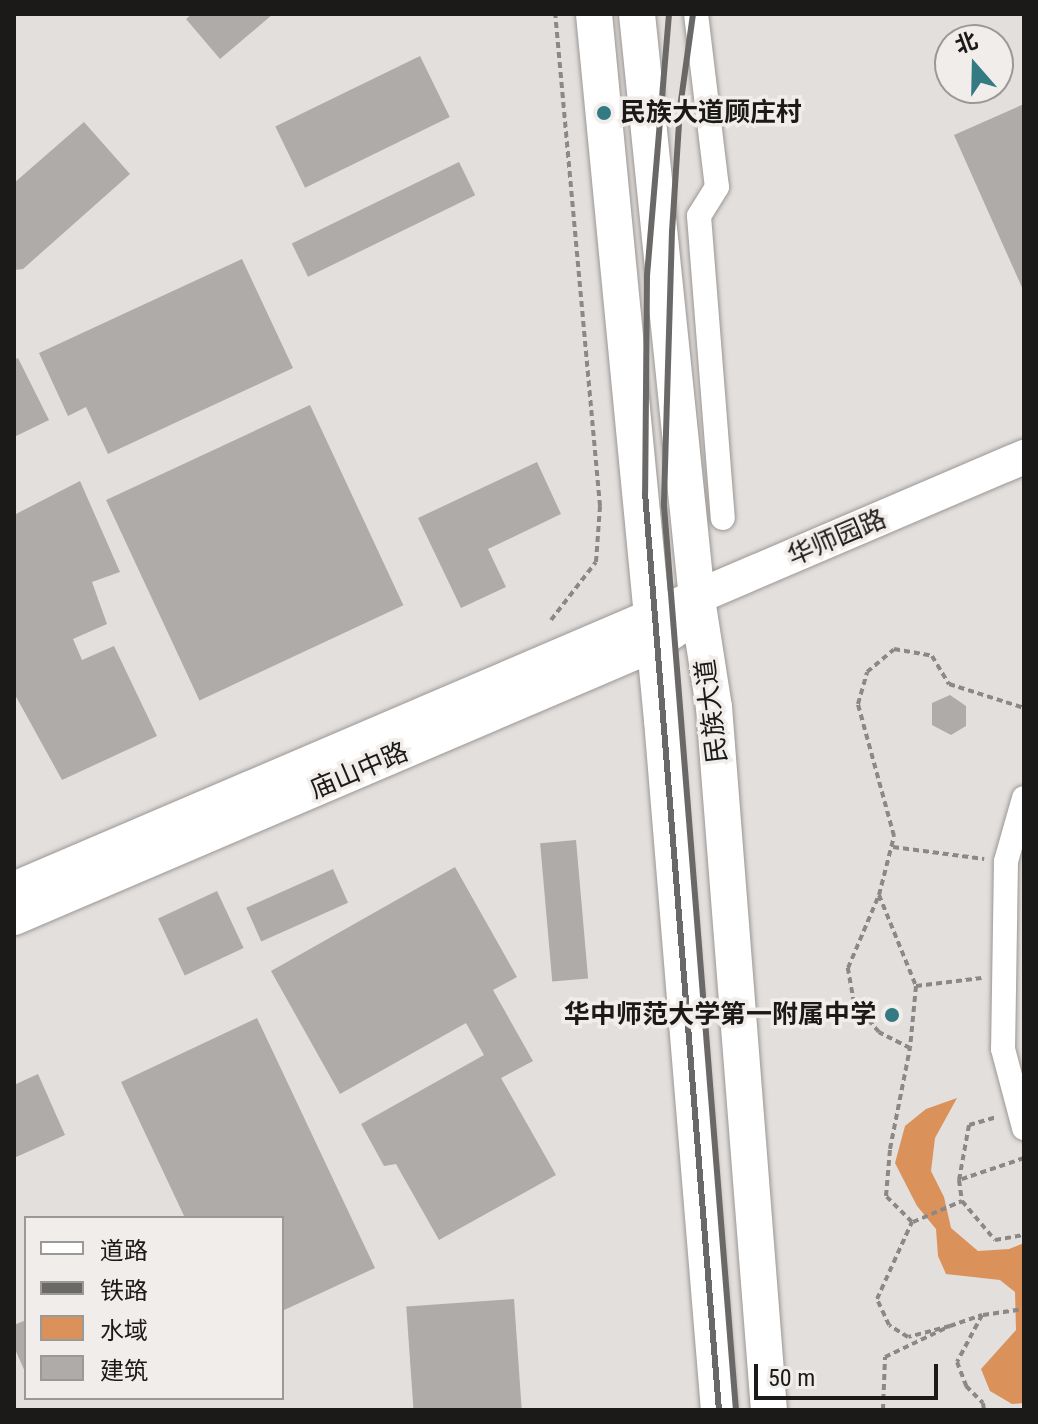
<!DOCTYPE html>
<meta charset="utf-8">
<style>
body{margin:0}
#map{position:relative;width:1038px;height:1424px;overflow:hidden;background:#e3dfdd;font-family:"Roboto Condensed","Noto Sans SC",sans-serif}
div>[style]{position:absolute}
.water>*{inset:0;background:#da915a}
.building>*{inset:0;background:#afaba8;transform-origin:0 0}
.path>*{height:4px;margin-top:-2px;transform-origin:0;background:repeating-linear-gradient(90deg,#8b8886 0 6px,transparent 0 10px)}
.roads{filter:drop-shadow(0 0 2px #9a9794) drop-shadow(0 0 2px #9a9794)}
.street>*{height:24px;margin:-12px;padding:0 12px;transform-origin:12px;border-radius:12px;background:#fff}
.secondary>*{height:34px;margin:-17px;padding:0 17px;transform-origin:17px;border-radius:17px;background:#fff}
.primary>*{height:36px;margin:-18px;padding:0 18px;transform-origin:18px;border-radius:18px;background:#fff}
.rail>*{height:6px;margin:-3px;padding:0 3px;transform-origin:3px;border-radius:3px;background:#6b6968}
.dots>*{width:22px;height:22px;translate:-50% -50%;box-sizing:border-box;border:4px solid #f1edea;border-radius:50%}
span{translate:-50% -50%;white-space:nowrap;text-align:center;line-height:1.15;-webkit-text-stroke:7px #f1edea;paint-order:stroke}
.poi-label{font-size:26px;color:#1b1a19;font-weight:700}
.left{translate:0 -50%;text-align:left}
.right{translate:-100% -50%;text-align:right}
.street-label{font-size:26px;color:#1b1a19}
.frame{position:absolute;inset:0;border:16px solid #1b1a19;pointer-events:none}
.legend{position:absolute;left:24px;top:1216px;width:260px;height:184px;box-sizing:border-box;background:#f1edea;border:2px solid #9b9996;margin:0;padding:10px 14px;list-style:none;font-size:24px;color:#1b1a19}
.legend li{display:flex;align-items:center;gap:16px;height:40px}
.legend b{width:40px;border:2px solid #9b9996}
.north{position:absolute;left:934px;top:24px;width:80px;height:80px;box-sizing:border-box;background:#f1edea;border:2px solid #9b9996;border-radius:50%;rotate:340deg;font-size:22px;font-weight:700;line-height:32px;text-align:center;color:#1b1a19}
.north::after{content:'';display:block;margin:auto;width:28px;height:36px;background:#337a83;clip-path:polygon(50% 0,100% 100%,50% 72%,0 100%)}
.scale{position:absolute;left:754px;top:1364px;width:184px;height:36px;box-sizing:border-box;border:4px solid #1b1a19;border-top:0;padding-left:10px;font-size:24px;line-height:28px;white-space:nowrap;color:#1b1a19;-webkit-text-stroke:6px #f1edea;paint-order:stroke}
</style>
<div id="map">
<div class="water">
<div style="clip-path:polygon(957px 1098px,935px 1138px,931px 1171px,944px 1197px,951px 1228px,978px 1251px,1009px 1249px,1024px 1243px,1024px 1403px,1012px 1404px,990px 1391px,981px 1369px,1016px 1330px,1015px 1292px,1000px 1280px,946px 1274px,938px 1256px,936px 1229px,917px 1206px,895px 1163px,905px 1126px,926px 1109px)"></div>
</div>
<div class="building">
<div style="clip-path:polygon(192px 14px,273px 14px,220px 59px,186px 19px)"></div>
<div style="left:420px;top:56px;width:68px;height:161px;rotate:64deg"></div>
<div style="clip-path:polygon(1024px 104px,1024px 292px,954px 135px)"></div>
<div style="clip-path:polygon(84px 122px,130px 174px,23px 269px,14px 270px,14px 183px)"></div>
<div style="left:459px;top:162px;width:37px;height:186px;rotate:64deg"></div>
<div style="clip-path:polygon(242px 259px,293px 368px,108px 454px,86px 407px,68px 416px,39px 353px)"></div>
<div style="clip-path:polygon(18px 358px,49px 420px,14px 437px,14px 360px)"></div>
<div style="left:310px;top:405px;width:221px;height:225px;rotate:65deg"></div>
<div style="clip-path:polygon(537px 462px,561px 514px,488px 549px,506px 587px,461px 608px,418px 518px)"></div>
<div style="clip-path:polygon(80px 481px,120px 572px,92px 582px,107px 624px,73px 639px,82px 660px,114px 646px,157px 736px,62px 780px,14px 693px,14px 515px)"></div>
<div style="clip-path:polygon(950px 695px,966px 706px,966px 726px,951px 735px,932px 725px,932px 703px)"></div>
<div style="left:576px;top:840px;width:139px;height:36px;rotate:85deg"></div>
<div style="clip-path:polygon(455px 867px,517px 977px,493px 990px,533px 1061px,501px 1078px,556px 1175px,439px 1240px,396px 1164px,384px 1166px,361px 1124px,484px 1055px,466px 1023px,340px 1094px,271px 971px)"></div>
<div style="left:333px;top:869px;width:37px;height:95px;rotate:66deg"></div>
<div style="left:217px;top:891px;width:63px;height:65px;rotate:65deg"></div>
<div style="clip-path:polygon(257px 1018px,375px 1268px,282px 1311px,282px 1218px,185px 1218px,121px 1082px)"></div>
<div style="clip-path:polygon(38px 1074px,65px 1135px,14px 1158px,14px 1085px)"></div>
<div style="left:514px;top:1299px;width:111px;height:108px;rotate:86deg"></div>
<div style="clip-path:polygon(26px 1320px,26px 1374px,14px 1347px,14px 1325px)"></div>
</div>
<div class="path">
<div style="left:551px;top:620px;width:73px;rotate:-52.2deg"></div>
<div style="left:596px;top:562px;width:56px;rotate:-85.9deg"></div>
<div style="left:600px;top:506px;width:494px;rotate:-95.2deg"></div>
<div style="left:893px;top:847px;width:92px;rotate:7.5deg"></div>
<div style="left:879px;top:895px;width:98px;rotate:67.9deg"></div>
<div style="left:916px;top:986px;width:62px;rotate:95.5deg"></div>
<div style="left:916px;top:986px;width:66px;rotate:-6.9deg"></div>
<div style="left:1024px;top:1158px;width:69px;rotate:161.3deg"></div>
<div style="left:959px;top:1180px;width:21px;rotate:82deg"></div>
<div style="left:962px;top:1201px;width:51px;rotate:49.8deg"></div>
<div style="left:995px;top:1240px;width:29px;rotate:-10deg"></div>
<div style="left:959px;top:1180px;width:56px;rotate:-79.7deg"></div>
<div style="left:969px;top:1125px;width:29px;rotate:-16deg"></div>
<div style="left:913px;top:1222px;width:53px;rotate:-23.2deg"></div>
<div style="left:983px;top:1315px;width:41px;rotate:-8.3deg"></div>
<div style="left:950px;top:1326px;width:34px;rotate:-19deg"></div>
<div style="left:982px;top:1315px;width:53px;rotate:118deg"></div>
<div style="left:957px;top:1362px;width:26px;rotate:69deg"></div>
<div style="left:966px;top:1386px;width:24px;rotate:45deg"></div>
<div style="left:983px;top:1403px;width:7px;rotate:82deg"></div>
<div style="left:883px;top:1410px;width:53px;rotate:-87.8deg"></div>
<div style="left:885px;top:1357px;width:72px;rotate:-25.5deg"></div>
<div style="left:950px;top:1326px;width:43px;rotate:165.3deg"></div>
<div style="left:908px;top:1337px;width:22px;rotate:-148deg"></div>
<div style="left:889px;top:1325px;width:29px;rotate:-115deg"></div>
<div style="left:877px;top:1299px;width:85px;rotate:-65.6deg"></div>
<div style="left:912px;top:1222px;width:37px;rotate:-135deg"></div>
<div style="left:886px;top:1196px;width:47px;rotate:-85.1deg"></div>
<div style="left:890px;top:1149px;width:103px;rotate:-78.8deg"></div>
<div style="left:910px;top:1048px;width:35px;rotate:-153deg"></div>
<div style="left:879px;top:1032px;width:38px;rotate:-131deg"></div>
<div style="left:854px;top:1003px;width:36px;rotate:-100deg"></div>
<div style="left:848px;top:968px;width:79px;rotate:-67deg"></div>
<div style="left:879px;top:895px;width:61px;rotate:-75.7deg"></div>
<div style="left:894px;top:836px;width:137px;rotate:-105.3deg"></div>
<div style="left:858px;top:704px;width:33px;rotate:-74deg"></div>
<div style="left:867px;top:672px;width:35px;rotate:-40deg"></div>
<div style="left:894px;top:649px;width:39px;rotate:10deg"></div>
<div style="left:932px;top:656px;width:33px;rotate:59deg"></div>
<div style="left:949px;top:684px;width:79px;rotate:17.7deg"></div>
</div>
<div class="roads">
<div class="street">
<div style="left:696px;top:14px;width:174px;rotate:83.1deg"></div>
<div style="left:717px;top:187px;width:34px;rotate:122deg"></div>
<div style="left:699px;top:216px;width:303px;rotate:85.5deg"></div>
<div style="left:1024px;top:798px;width:66px;rotate:105.9deg"></div>
<div style="left:1006px;top:861px;width:188px;rotate:90.9deg"></div>
<div style="left:1003px;top:1049px;width:82px;rotate:75.1deg"></div>
</div>
<div class="secondary">
<div style="left:14px;top:889px;width:1099px;rotate:-23.16deg"></div>
<div style="left:14px;top:918px;width:695px;rotate:-23.13deg"></div>
<div style="left:653px;top:645px;width:29px;rotate:-34deg"></div>
</div>
<div class="primary">
<div style="left:594px;top:14px;width:709px;rotate:84.5deg"></div>
<div style="left:662px;top:720px;width:692px;rotate:85.28deg"></div>
<div style="left:637px;top:14px;width:588px;rotate:84.14deg"></div>
<div style="left:697px;top:599px;width:109px;rotate:81.1deg"></div>
<div style="left:714px;top:707px;width:705px;rotate:85.53deg"></div>
</div>
</div>
<div class="rail">
<div style="left:669px;top:14px;width:263px;rotate:94.8deg"></div>
<div style="left:647px;top:276px;width:217px;rotate:90.5deg"></div>
<div style="left:645px;top:493px;width:920px;rotate:85.39deg"></div>
<div style="left:693px;top:14px;width:95px;rotate:97.9deg"></div>
<div style="left:680px;top:108px;width:123px;rotate:93.7deg"></div>
<div style="left:672px;top:231px;width:275px;rotate:91.7deg"></div>
<div style="left:664px;top:506px;width:907px;rotate:85.45deg"></div>
</div>
<div class="dots">
<div style="left:604px;top:113px;background:#337a83"></div>
<div style="left:892px;top:1015px;background:#337a83"></div>
</div>
<div class="poi-label">
<span class="left" style="left:620px;top:113px">民族大道顾庄村</span>
<span class="right" style="left:876px;top:1015px">华中师范大学第一附属中学</span>
</div>
<div class="street-label">
<span style="left:837px;top:538px;rotate:-23deg">华师园路</span>
<span style="left:712px;top:711px;rotate:-97deg">民族大道</span>
<span style="left:359px;top:771px;rotate:-23deg">庙山中路</span>
</div>
<div class="frame"></div>
<ul class="legend">
<li><b style="height:10px;background:#fff"></b>道路</li>
<li><b style="height:10px;background:#6b6968"></b>铁路</li>
<li><b style="height:22px;background:#da915a"></b>水域</li>
<li><b style="height:22px;background:#afaba8"></b>建筑</li>
</ul>
<div class="north">北</div>
<div class="scale">50 m</div>
</div>
